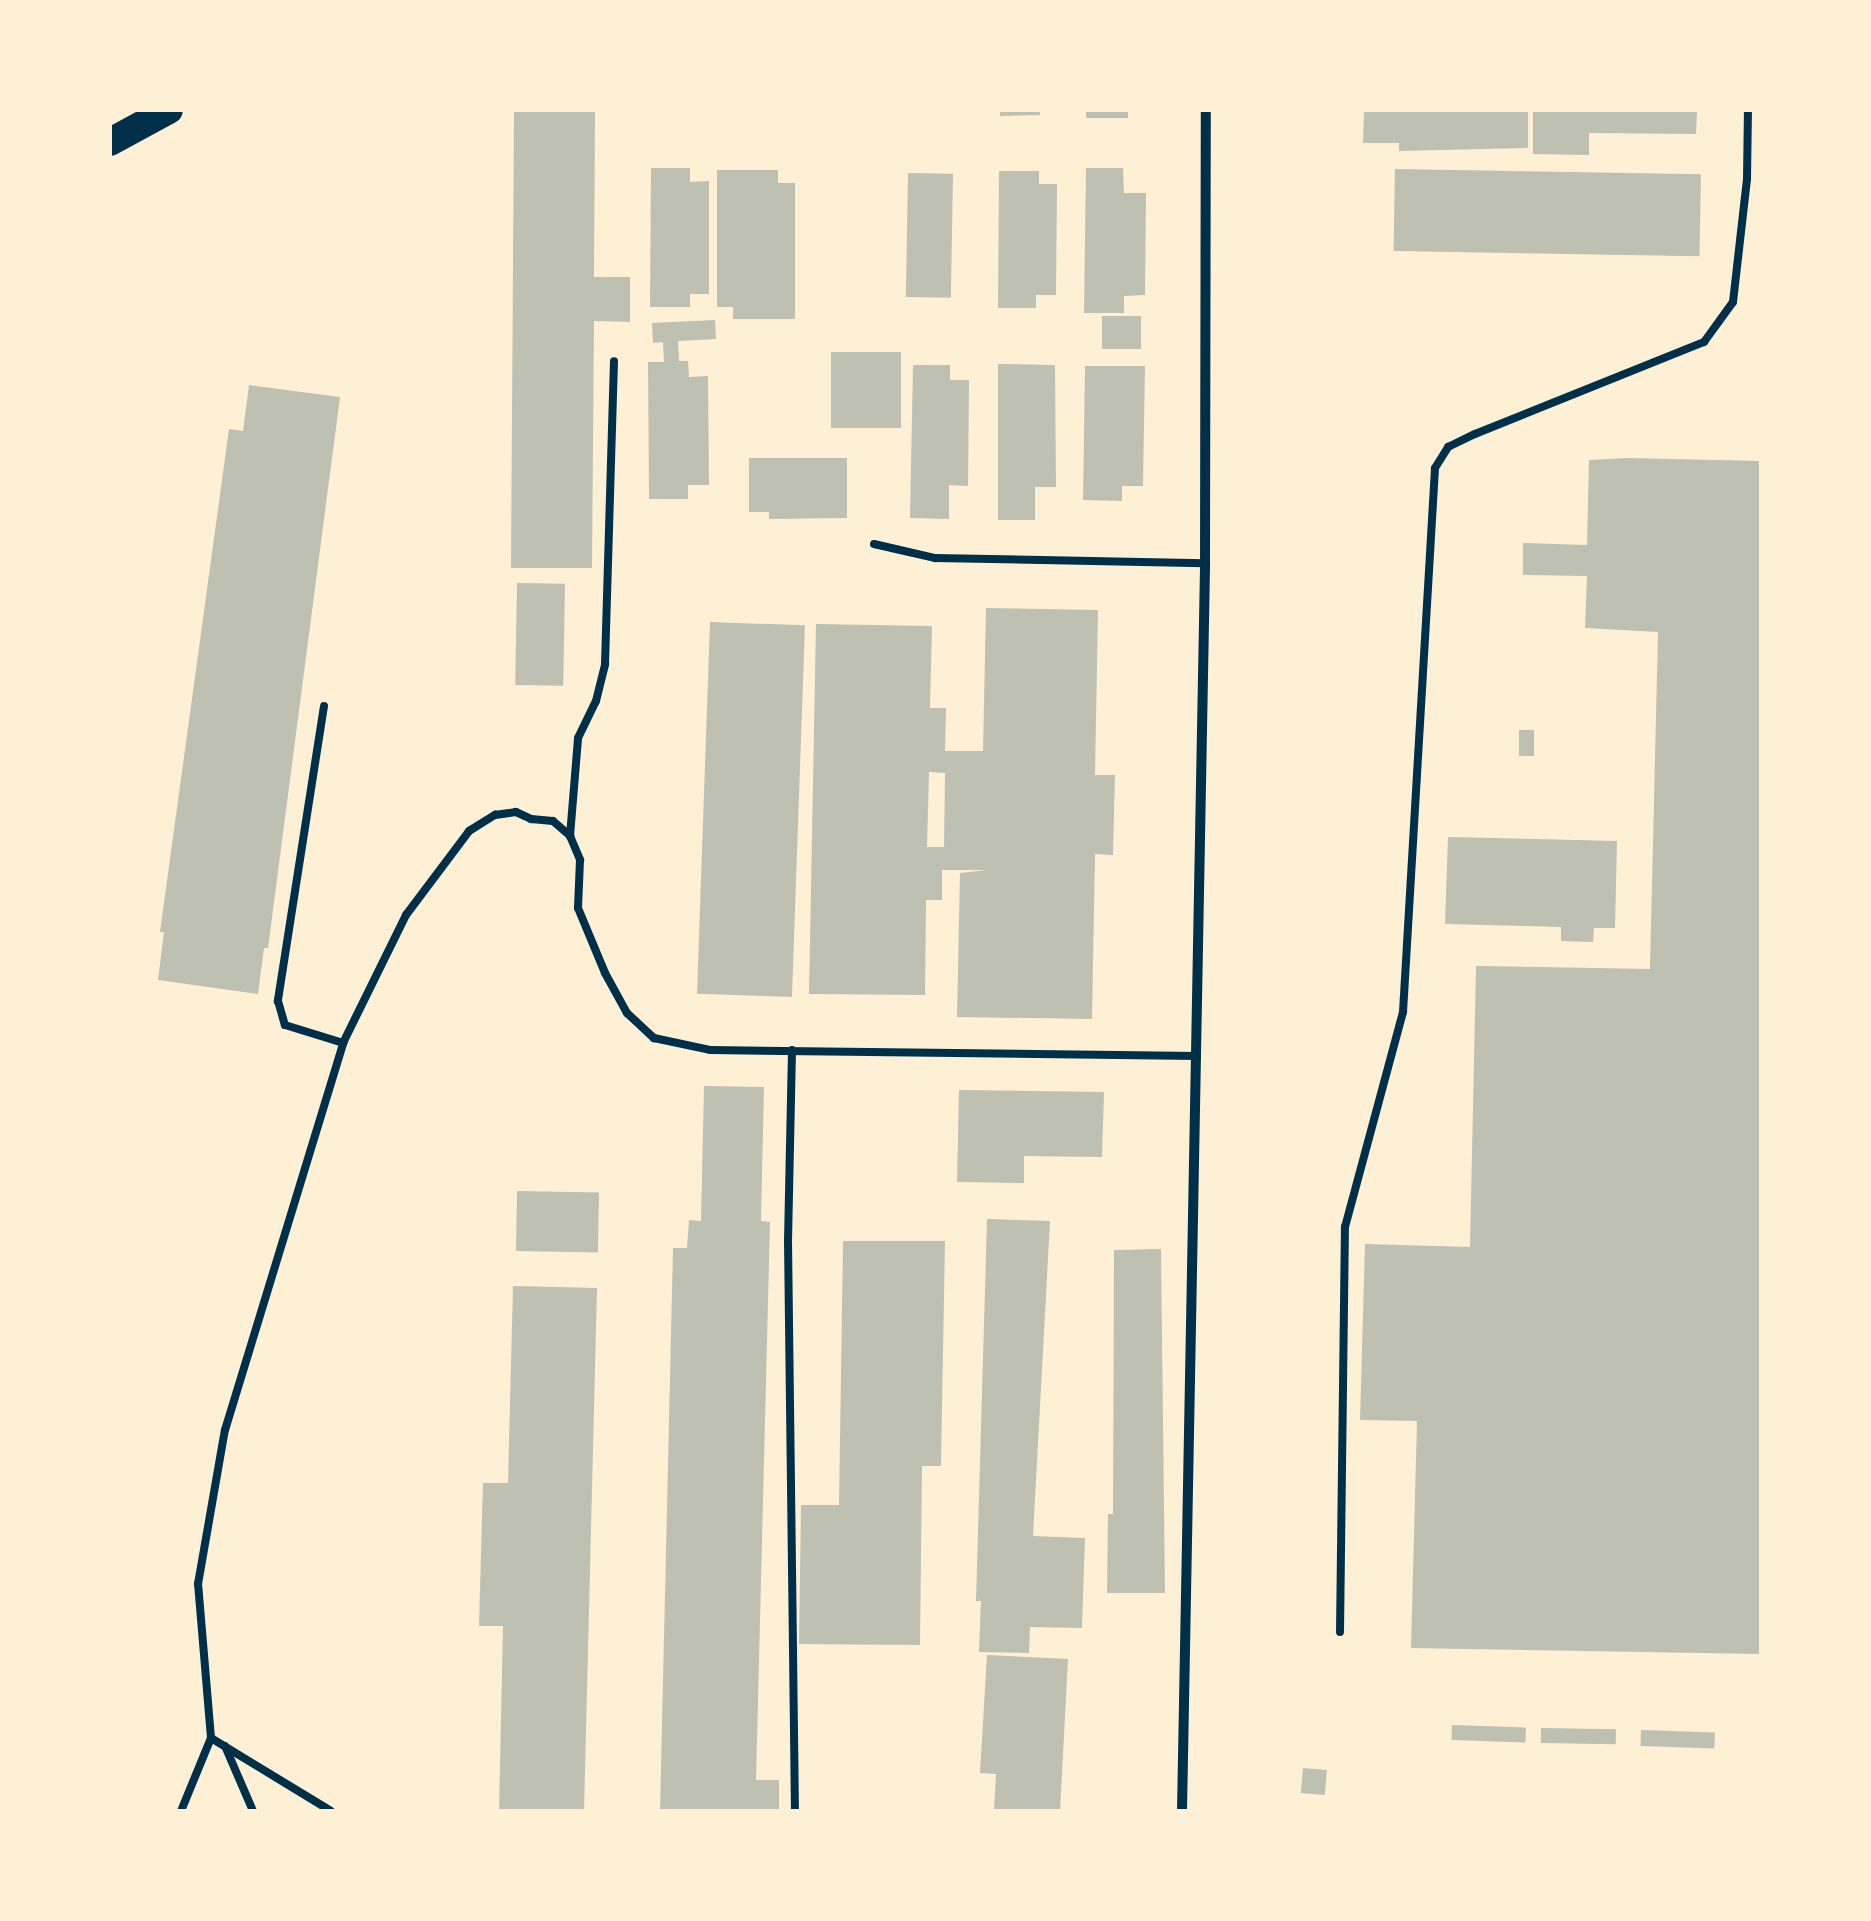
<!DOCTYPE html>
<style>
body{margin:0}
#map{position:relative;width:1871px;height:1921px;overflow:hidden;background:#fdf0d5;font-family:Cabin,sans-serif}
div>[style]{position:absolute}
.building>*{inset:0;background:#bec0b2;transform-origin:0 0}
.service>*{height:8px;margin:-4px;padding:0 4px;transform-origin:4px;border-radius:4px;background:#003049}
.minor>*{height:10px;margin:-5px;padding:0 5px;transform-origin:5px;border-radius:5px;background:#003049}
.trunk>*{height:28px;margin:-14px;padding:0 14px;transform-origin:14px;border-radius:14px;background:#003049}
span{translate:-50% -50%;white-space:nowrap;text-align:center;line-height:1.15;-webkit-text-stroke:10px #fdf0d5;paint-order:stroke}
.frame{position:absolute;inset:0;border:112px solid #fdf0d5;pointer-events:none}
</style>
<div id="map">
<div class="building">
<div style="clip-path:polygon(514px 110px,595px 110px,594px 277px,630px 277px,630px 322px,594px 321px,592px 568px,511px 568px)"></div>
<div style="clip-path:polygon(1000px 110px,1040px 110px,1040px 115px,1000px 116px)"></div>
<div style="left:1086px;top:110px;width:42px;height:8px"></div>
<div style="clip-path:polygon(1364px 110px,1528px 110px,1528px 148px,1399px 151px,1399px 143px,1363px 143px)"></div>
<div style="clip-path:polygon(1533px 110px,1697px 112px,1696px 134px,1589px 133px,1589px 155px,1533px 154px)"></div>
<div style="clip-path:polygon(651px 168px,690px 168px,690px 182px,709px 181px,709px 294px,690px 294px,690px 307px,650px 307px)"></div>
<div style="clip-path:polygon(1086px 168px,1123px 168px,1124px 193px,1146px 193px,1145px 295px,1124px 296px,1124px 313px,1084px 313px)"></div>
<div style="left:1395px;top:169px;width:306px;height:82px;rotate:1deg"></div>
<div style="clip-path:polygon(717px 170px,778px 170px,778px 183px,795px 183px,795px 319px,733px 319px,733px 307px,717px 307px)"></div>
<div style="clip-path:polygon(999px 171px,1039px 171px,1039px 184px,1057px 184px,1056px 295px,1036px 295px,1036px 308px,998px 308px)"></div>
<div style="left:908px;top:173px;width:45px;height:124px;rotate:1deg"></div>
<div style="left:1102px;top:316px;width:39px;height:33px"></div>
<div style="clip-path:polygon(715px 320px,716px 339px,678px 341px,679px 361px,688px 361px,689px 377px,708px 376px,709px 485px,688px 485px,688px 499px,649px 499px,648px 362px,664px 362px,663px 342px,653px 343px,652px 323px)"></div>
<div style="left:831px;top:352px;width:70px;height:76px"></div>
<div style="clip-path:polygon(998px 364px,1055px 365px,1056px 487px,1035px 487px,1035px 520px,998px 520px)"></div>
<div style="clip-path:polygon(913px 365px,950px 365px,950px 380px,969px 380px,968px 486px,949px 485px,949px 519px,910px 518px)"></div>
<div style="clip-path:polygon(1085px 366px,1145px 366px,1143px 486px,1122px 486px,1122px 501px,1083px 500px)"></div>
<div style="clip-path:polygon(249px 385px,340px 397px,268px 948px,264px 948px,258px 994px,158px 980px,164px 932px,160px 932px,229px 429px,243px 431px)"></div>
<div style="clip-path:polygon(749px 458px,847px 458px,847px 518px,769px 519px,769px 512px,749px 512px)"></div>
<div style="clip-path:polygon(1628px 458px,1761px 461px,1761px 1654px,1411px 1648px,1417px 1421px,1360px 1420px,1365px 1244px,1470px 1247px,1476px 966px,1650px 969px,1658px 632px,1585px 628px,1587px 576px,1523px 575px,1523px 543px,1587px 545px,1589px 460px)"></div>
<div style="left:517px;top:583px;width:48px;height:102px;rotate:1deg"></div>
<div style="clip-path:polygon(evenodd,986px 608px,1098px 610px,1095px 775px,1115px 775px,1113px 855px,1095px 854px,1092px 1019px,957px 1017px,960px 873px,987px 870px,942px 870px,942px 900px,926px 900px,925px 995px,809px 994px,816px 624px,932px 626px,930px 708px,946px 708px,945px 751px,983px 751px,986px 608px,929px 772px,945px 773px,944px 847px,927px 847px,929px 772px)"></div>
<div style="left:710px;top:622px;width:95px;height:372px;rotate:2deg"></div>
<div style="left:1519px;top:730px;width:15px;height:26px"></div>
<div style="clip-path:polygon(1448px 837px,1617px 841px,1615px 928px,1594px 928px,1593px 942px,1561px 941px,1561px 927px,1445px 924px)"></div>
<div style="clip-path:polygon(704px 1086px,764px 1087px,761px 1221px,770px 1222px,756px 1780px,779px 1780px,779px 1811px,660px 1811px,673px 1248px,687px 1248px,689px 1220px,701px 1221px)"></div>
<div style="clip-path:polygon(959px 1090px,1104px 1092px,1102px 1157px,1024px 1156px,1024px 1183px,957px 1182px)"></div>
<div style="left:517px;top:1191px;width:82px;height:60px;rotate:1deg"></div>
<div style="clip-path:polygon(987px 1219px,1050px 1221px,1033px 1536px,1085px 1538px,1082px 1628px,1030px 1627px,1029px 1653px,979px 1652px,981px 1601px,976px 1601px)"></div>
<div style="clip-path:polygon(843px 1241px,945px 1241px,941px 1466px,922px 1466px,920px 1645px,799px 1644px,801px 1505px,839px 1505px)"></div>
<div style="clip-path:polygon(1161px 1249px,1165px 1593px,1107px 1593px,1108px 1514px,1113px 1514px,1114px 1250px)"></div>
<div style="clip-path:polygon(513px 1286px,597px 1288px,584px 1811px,499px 1811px,503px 1626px,479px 1626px,483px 1483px,508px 1483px)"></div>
<div style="clip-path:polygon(987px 1655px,1068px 1659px,1060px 1811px,994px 1811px,996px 1774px,980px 1773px)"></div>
<div style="left:1452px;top:1725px;width:74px;height:15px;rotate:2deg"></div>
<div style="left:1541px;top:1728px;width:75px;height:15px;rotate:1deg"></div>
<div style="left:1641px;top:1730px;width:74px;height:16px;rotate:2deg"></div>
<div style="left:1303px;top:1768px;width:24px;height:25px;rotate:5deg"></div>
</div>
<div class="service">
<div style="left:874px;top:544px;width:63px;rotate:12.9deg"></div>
<div style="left:935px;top:558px;width:270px;rotate:1.1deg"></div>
<div style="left:324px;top:706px;width:299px;rotate:98.9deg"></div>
<div style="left:278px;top:1001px;width:25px;rotate:74deg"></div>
<div style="left:285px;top:1025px;width:61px;rotate:17.2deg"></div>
<div style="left:570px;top:836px;width:98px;rotate:-85.3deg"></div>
<div style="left:578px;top:738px;width:41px;rotate:-64.1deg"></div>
<div style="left:596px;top:701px;width:38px;rotate:-76deg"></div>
<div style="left:605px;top:664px;width:303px;rotate:-88.3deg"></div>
<div style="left:792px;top:1050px;width:191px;rotate:91.2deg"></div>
<div style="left:788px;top:1241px;width:570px;rotate:89.3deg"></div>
<div style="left:1340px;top:1632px;width:405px;rotate:-89.3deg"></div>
<div style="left:1345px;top:1227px;width:223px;rotate:-74.9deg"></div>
<div style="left:1403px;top:1012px;width:545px;rotate:-86.63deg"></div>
<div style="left:1435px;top:468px;width:25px;rotate:-58deg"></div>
<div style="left:1448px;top:447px;width:30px;rotate:-26deg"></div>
<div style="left:1475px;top:434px;width:247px;rotate:-21.9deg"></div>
<div style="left:1704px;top:342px;width:49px;rotate:-54.1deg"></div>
<div style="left:1733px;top:302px;width:124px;rotate:-83.5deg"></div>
<div style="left:1747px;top:179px;width:69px;rotate:-89.2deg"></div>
<div style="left:211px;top:1738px;width:140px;rotate:31.3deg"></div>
<div style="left:225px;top:1746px;width:71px;rotate:66.7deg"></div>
<div style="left:181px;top:1811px;width:79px;rotate:-67.7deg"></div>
<div style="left:211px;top:1738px;width:155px;rotate:-94.8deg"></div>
<div style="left:198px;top:1584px;width:156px;rotate:-80.1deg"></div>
<div style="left:225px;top:1430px;width:405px;rotate:-73deg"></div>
<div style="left:343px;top:1043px;width:143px;rotate:-63.8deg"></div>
<div style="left:406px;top:915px;width:105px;rotate:-53.1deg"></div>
<div style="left:469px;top:831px;width:31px;rotate:-32deg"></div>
<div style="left:495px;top:815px;width:21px;rotate:-8deg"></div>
<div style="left:516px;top:812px;width:17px;rotate:25deg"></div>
<div style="left:531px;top:819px;width:22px;rotate:5deg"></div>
<div style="left:553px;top:821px;width:23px;rotate:41deg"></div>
<div style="left:570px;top:836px;width:26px;rotate:67deg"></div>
<div style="left:580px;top:860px;width:48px;rotate:92.4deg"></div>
<div style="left:578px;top:908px;width:70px;rotate:67.4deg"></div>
<div style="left:605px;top:973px;width:46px;rotate:61.2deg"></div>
<div style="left:627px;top:1013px;width:37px;rotate:43deg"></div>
<div style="left:654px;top:1038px;width:57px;rotate:12.1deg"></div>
<div style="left:710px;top:1050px;width:487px;rotate:0.7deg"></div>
</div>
<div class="minor">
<div style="left:1182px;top:1811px;width:1248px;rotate:-88.94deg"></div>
<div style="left:1205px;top:563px;width:453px;rotate:-89.9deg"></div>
</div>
<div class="trunk">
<div style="left:110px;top:142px;width:67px;rotate:-28.5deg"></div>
</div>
<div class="frame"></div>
</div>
